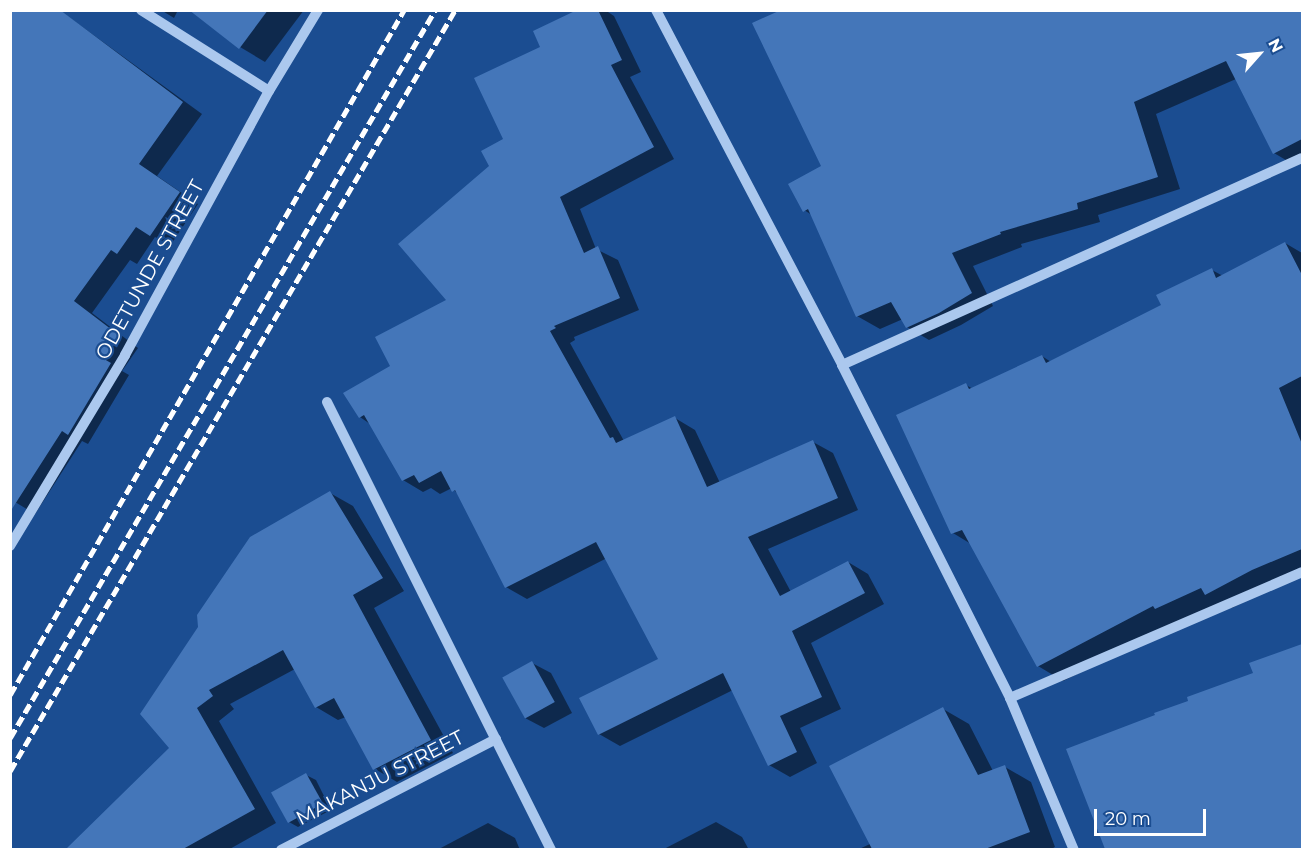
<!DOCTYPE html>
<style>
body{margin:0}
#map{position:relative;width:1313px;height:860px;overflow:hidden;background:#1b4d91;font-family:Montserrat,sans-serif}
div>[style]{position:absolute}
.shadow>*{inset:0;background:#0007}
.building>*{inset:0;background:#4476b9;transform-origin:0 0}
.minor>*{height:10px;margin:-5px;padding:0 5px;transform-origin:5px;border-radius:5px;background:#abc8ee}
.rail>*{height:4.5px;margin-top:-2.25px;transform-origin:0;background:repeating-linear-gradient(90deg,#fff 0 10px,transparent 0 14.5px)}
span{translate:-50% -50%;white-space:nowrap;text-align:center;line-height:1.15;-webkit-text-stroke:4.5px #1b4d91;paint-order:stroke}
.street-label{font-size:20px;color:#fff}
.frame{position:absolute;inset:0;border:12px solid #fff;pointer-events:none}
.north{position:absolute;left:1229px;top:24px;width:60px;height:60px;-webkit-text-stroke:4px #1b4d91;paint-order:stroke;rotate:63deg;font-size:16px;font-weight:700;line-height:24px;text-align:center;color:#fff}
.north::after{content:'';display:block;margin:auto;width:21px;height:27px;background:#fff;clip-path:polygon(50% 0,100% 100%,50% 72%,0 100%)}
.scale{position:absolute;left:1094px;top:809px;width:112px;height:27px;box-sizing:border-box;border:3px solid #fff;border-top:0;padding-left:8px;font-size:18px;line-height:21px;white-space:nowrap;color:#fff;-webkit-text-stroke:4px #1b4d91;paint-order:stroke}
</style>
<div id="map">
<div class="shadow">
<div style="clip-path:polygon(59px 10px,202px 114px,157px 176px,198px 204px,170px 246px,155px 237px,137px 264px,130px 260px,92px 313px,138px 348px,122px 371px,129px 375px,88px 444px,82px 441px,35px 514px,10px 499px)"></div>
<div style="clip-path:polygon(161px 10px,178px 10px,174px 18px)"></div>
<div style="clip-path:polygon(192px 10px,304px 10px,265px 62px,240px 47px)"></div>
<div style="clip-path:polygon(580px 10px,605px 10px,614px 16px,641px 72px,630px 77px,674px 159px,580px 209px,596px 249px,618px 260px,639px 310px,574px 337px,575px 340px,570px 343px,624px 441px,675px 418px,695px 430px,720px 483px,813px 442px,833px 453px,858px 510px,768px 549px,791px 592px,848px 562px,868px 574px,884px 604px,811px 643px,841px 709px,800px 728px,817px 763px,790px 777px,769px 765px,733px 690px,620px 746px,599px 734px,660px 659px,607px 558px,527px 599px,506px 587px,458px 494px,452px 488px,440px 494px,431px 488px,423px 492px,403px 480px,370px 424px,360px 417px,392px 366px,448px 301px,490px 166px,505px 140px,542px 48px)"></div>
<div style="clip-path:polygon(1031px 10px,1302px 10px,1302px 162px,1296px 166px,1274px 153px,1236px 79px,1156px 114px,1180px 189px,1098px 215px,1100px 222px,1021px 244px,1022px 247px,973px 266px,993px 306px,961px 325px,929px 340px,907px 327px,903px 319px,880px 329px,857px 316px,812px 215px,804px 210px,823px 167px)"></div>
<div style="clip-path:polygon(1285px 243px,1302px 253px,1302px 573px,1232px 608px,1223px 603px,1063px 681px,1038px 666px,971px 544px,953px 533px,966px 385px,973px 389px,1042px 356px,1051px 362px,1163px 306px,1212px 270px,1223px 276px)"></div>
<div style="clip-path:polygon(330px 493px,353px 506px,404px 591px,374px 608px,453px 753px,397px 782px,375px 769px,346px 717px,338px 720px,316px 707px,295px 669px,230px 704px,234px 709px,219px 721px,276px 823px,228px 850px,86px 850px,80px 838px,171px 749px)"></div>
<div style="clip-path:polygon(1302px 646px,1302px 850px,1107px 850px,1068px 750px,1157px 716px,1255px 674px,1251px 664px)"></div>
<div style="clip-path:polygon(532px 663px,551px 673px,572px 713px,544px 728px,525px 718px)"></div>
<div style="clip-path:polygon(943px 709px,969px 724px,993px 771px,1005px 767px,1031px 782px,1055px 847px,1049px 850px,857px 850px,870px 844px)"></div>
<div style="clip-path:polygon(306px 775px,316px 780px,331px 810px,298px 827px,289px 822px)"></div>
<div style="clip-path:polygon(716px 822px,742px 837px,749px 850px,662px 850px)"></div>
<div style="clip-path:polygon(488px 823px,515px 838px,520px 850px,437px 850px)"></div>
</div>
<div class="building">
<div style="clip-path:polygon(10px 10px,60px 10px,183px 102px,139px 164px,180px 192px,150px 236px,136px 227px,117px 254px,111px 250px,74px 301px,120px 336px,104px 359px,111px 363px,68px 435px,62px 431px,10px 512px)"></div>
<div style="clip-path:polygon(189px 10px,268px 10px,239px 49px)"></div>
<div style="clip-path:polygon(577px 10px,598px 10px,622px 60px,611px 65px,654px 147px,560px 197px,584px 253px,598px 246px,620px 298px,554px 326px,556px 328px,550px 331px,610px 438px,613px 437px,616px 443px,675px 416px,707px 487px,813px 440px,838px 498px,748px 537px,780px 596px,848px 561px,865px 593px,792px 631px,822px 697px,780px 716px,797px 752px,768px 766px,723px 673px,598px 735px,579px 698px,658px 659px,596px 542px,505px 588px,455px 490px,452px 492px,441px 471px,419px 483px,414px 475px,402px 481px,364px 415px,359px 418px,343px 393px,390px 366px,375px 337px,446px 300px,398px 244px,489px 166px,481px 151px,503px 139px,474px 78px,540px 47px,533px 31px)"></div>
<div style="clip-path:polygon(781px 10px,1302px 10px,1302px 139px,1273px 154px,1226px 61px,1134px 102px,1158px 177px,1077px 203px,1078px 209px,1000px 232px,1001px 234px,952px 253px,972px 293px,939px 313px,906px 328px,891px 302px,856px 317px,808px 209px,803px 212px,788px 184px,821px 166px,752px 23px)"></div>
<div style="clip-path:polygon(1285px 242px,1302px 275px,1302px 376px,1279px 388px,1302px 444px,1302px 549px,1252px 570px,1205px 595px,1201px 588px,1155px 609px,1153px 606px,1037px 667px,962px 530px,951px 534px,896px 415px,966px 383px,969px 389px,1042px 355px,1046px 363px,1161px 305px,1156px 295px,1212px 268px,1216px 278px)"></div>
<div style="clip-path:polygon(330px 491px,383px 578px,353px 595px,431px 740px,373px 770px,334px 698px,315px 708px,283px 650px,209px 690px,213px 696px,197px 708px,255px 809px,183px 849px,66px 849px,169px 748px,140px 714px,198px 627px,197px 615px,250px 537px)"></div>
<div style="clip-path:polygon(1302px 644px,1302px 849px,1105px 849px,1066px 749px,1155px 715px,1154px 713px,1188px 701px,1187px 697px,1253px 673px,1249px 663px)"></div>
<div style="left:532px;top:661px;width:47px;height:34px;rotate:61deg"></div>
<div style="clip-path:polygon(943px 707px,978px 775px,1005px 765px,1030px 832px,985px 849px,872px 849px,829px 766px)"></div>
<div style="left:306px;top:773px;width:35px;height:40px;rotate:61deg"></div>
</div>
<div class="minor">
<div style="left:141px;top:10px;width:151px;rotate:32.3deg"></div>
<div style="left:656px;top:10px;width:401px;rotate:62.3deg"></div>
<div style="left:842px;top:365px;width:373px;rotate:63.2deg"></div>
<div style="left:1010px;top:698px;width:165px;rotate:67.2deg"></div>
<div style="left:842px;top:365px;width:504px;rotate:-24.23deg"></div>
<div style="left:327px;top:402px;width:501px;rotate:63.43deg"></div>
<div style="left:10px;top:546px;width:223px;rotate:-58.9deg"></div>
<div style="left:125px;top:355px;width:301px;rotate:-61.4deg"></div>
<div style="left:269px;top:91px;width:95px;rotate:-58.8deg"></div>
<div style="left:1010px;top:698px;width:318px;rotate:-23.3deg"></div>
<div style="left:281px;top:850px;width:242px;rotate:-27.3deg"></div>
</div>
<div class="rail">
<div style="left:10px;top:695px;width:790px;rotate:-60.09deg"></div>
<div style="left:10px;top:738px;width:843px;rotate:-59.72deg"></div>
<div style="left:10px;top:771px;width:882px;rotate:-59.68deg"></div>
</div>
<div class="street-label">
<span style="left:150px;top:270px;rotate:-61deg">ODETUNDE STREET</span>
<span style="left:380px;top:778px;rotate:-27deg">MAKANJU STREET</span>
</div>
<div class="frame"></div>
<div class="north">N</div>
<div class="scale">20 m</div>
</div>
